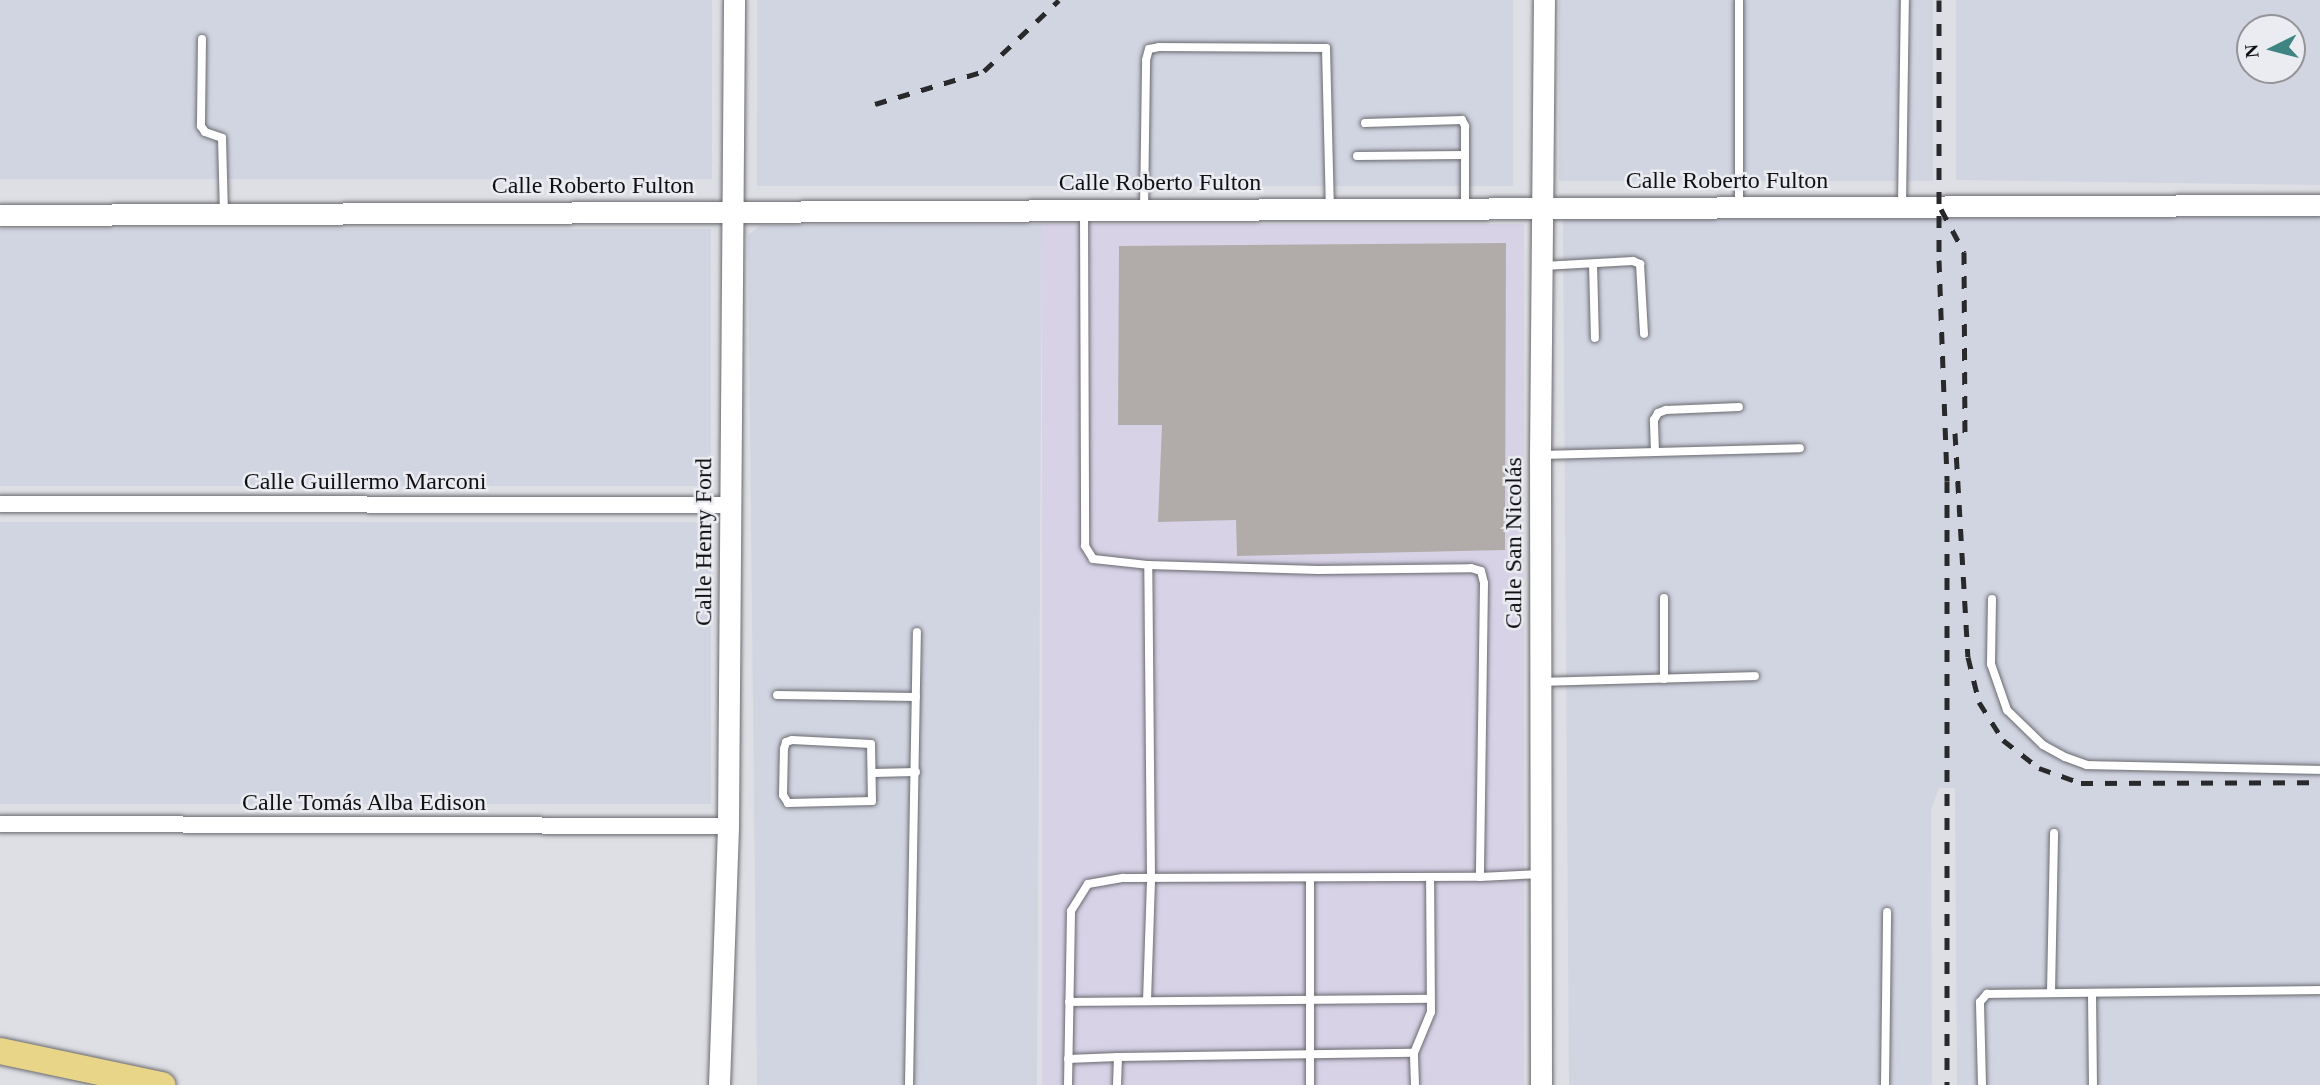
<!DOCTYPE html>
<meta charset="utf-8">
<style>
body{margin:0}
#map{position:relative;width:2320px;height:1085px;overflow:hidden;background:#dedfe4;font-family:Georgia,serif}
div>[style]{position:absolute}
.commercial>*{inset:0;background:#d8d2e7;transform-origin:0 0}
.built>*{inset:0;background:#d1d4e1;transform-origin:0 0}
.building>*{inset:0;background:#b1aca9}
.roads{filter:drop-shadow(0 0 2px #696a6f) drop-shadow(0 0 2px #696a6f)}
.service>*{height:8px;margin:-4px;padding:0 4px;transform-origin:4px;border-radius:4px;background:#fff}
.minor>*{height:16px;margin:-8px;padding:0 8px;transform-origin:8px;border-radius:8px;background:#fff}
.tertiary>*{height:21px;margin:-10.5px;padding:0 10.5px;transform-origin:10.5px;border-radius:10.5px;background:#fff}
.primary>*{height:26px;margin:-13px;padding:0 13px;transform-origin:13px;border-radius:13px;background:#e9d588}
.rail>*{height:5px;margin-top:-2.5px;transform-origin:0;background:repeating-linear-gradient(90deg,#29292b 0 12px,transparent 0 24px)}
span{translate:-50% -50%;white-space:nowrap;text-align:center;line-height:1.15;-webkit-text-stroke:5px #ebecf2;paint-order:stroke}
.street-label{font-size:24px;color:#111113}
.north{position:absolute;left:2236px;top:14px;width:70px;height:70px;box-sizing:border-box;background:#ebecf2;border:2px solid #949499;border-radius:50%;rotate:264deg;font-size:19px;font-weight:700;line-height:28px;text-align:center;color:#111113}
.north::after{content:'';display:block;margin:auto;width:24px;height:32px;background:#3d8482;clip-path:polygon(50% 0,100% 100%,50% 72%,0 100%)}
</style>
<div id="map">
<div class="commercial">
<div style="left:1042px;top:224px;width:482px;height:861px"></div>
</div>
<div class="built">
<div style="left:0;top:0;width:712px;height:179px"></div>
<div style="left:757px;top:0;width:756px;height:186px"></div>
<div style="left:1559px;top:0;width:374px;height:181px"></div>
<div style="clip-path:polygon(evenodd,1956px 0,2320px 0,2320px 185px,1956px 180px,1956px 0,2250px 28px,2292px 28px,2292px 70px,2250px 70px,2250px 28px)"></div>
<div style="clip-path:polygon(2320px 216px,2320px 1085px,1957px 1085px,1955px 788px,1939px 788px,1931px 810px,1932px 1085px,1569px 1085px,1563px 219px)"></div>
<div style="clip-path:polygon(1042px 224px,1037px 1085px,757px 1085px,748px 235px,761px 225px)"></div>
<div style="left:0;top:229px;width:711px;height:257px"></div>
<div style="left:0;top:522px;width:711px;height:282px"></div>
</div>
<div class="building">
<div style="clip-path:polygon(1506px 243px,1505px 550px,1237px 556px,1236px 520px,1158px 522px,1162px 425px,1118px 425px,1119px 246px)"></div>
</div>
<div class="roads">
<div class="service">
<div style="left:1739px;top:0;width:207px;rotate:90deg"></div>
<div style="left:202px;top:39px;width:87px;rotate:90.7deg"></div>
<div style="left:201px;top:126px;width:7px;rotate:56deg"></div>
<div style="left:205px;top:132px;width:18px;rotate:19deg"></div>
<div style="left:222px;top:138px;width:76px;rotate:88.5deg"></div>
<div style="left:1365px;top:123px;width:97px;rotate:-1.8deg"></div>
<div style="left:1462px;top:120px;width:7px;rotate:63deg"></div>
<div style="left:1465px;top:126px;width:82px;rotate:90deg"></div>
<div style="left:1357px;top:156px;width:107px;rotate:-0.5deg"></div>
<div style="left:1902px;top:206px;width:206px;rotate:-89.2deg"></div>
<div style="left:1084px;top:210px;width:336px;rotate:89.8deg"></div>
<div style="left:1085px;top:546px;width:15px;rotate:58deg"></div>
<div style="left:1093px;top:559px;width:55px;rotate:6.2deg"></div>
<div style="left:1144px;top:210px;width:150px;rotate:-89.2deg"></div>
<div style="left:1146px;top:60px;width:11px;rotate:-75deg"></div>
<div style="left:1149px;top:49px;width:10px;rotate:-11deg"></div>
<div style="left:1159px;top:47px;width:167px;rotate:0.3deg"></div>
<div style="left:1326px;top:48px;width:159px;rotate:88.6deg"></div>
<div style="left:1593px;top:264px;width:74px;rotate:88.5deg"></div>
<div style="left:1543px;top:266px;width:90px;rotate:-3.2deg"></div>
<div style="left:1633px;top:261px;width:8px;rotate:23deg"></div>
<div style="left:1640px;top:264px;width:70px;rotate:86.7deg"></div>
<div style="left:1655px;top:452px;width:32px;rotate:-92deg"></div>
<div style="left:1654px;top:420px;width:8px;rotate:-60deg"></div>
<div style="left:1658px;top:413px;width:9px;rotate:-21deg"></div>
<div style="left:1666px;top:410px;width:73px;rotate:-2.4deg"></div>
<div style="left:1541px;top:455px;width:259px;rotate:-1.5deg"></div>
<div style="left:1664px;top:598px;width:81px;rotate:90deg"></div>
<div style="left:1992px;top:599px;width:65px;rotate:90.9deg"></div>
<div style="left:1991px;top:664px;width:49px;rotate:70.8deg"></div>
<div style="left:2007px;top:710px;width:50px;rotate:44.2deg"></div>
<div style="left:2043px;top:745px;width:25px;rotate:29deg"></div>
<div style="left:2065px;top:757px;width:23px;rotate:20deg"></div>
<div style="left:2087px;top:765px;width:233px;rotate:1.2deg"></div>
<div style="left:1541px;top:682px;width:214px;rotate:-1.6deg"></div>
<div style="left:777px;top:695px;width:139px;rotate:0.8deg"></div>
<div style="left:792px;top:740px;width:79px;rotate:2.9deg"></div>
<div style="left:871px;top:744px;width:57px;rotate:89deg"></div>
<div style="left:872px;top:801px;width:84px;rotate:178.6deg"></div>
<div style="left:788px;top:803px;width:9px;rotate:-122deg"></div>
<div style="left:783px;top:795px;width:46px;rotate:-88.8deg"></div>
<div style="left:784px;top:749px;width:7px;rotate:-74deg"></div>
<div style="left:786px;top:742px;width:6px;rotate:-18deg"></div>
<div style="left:873px;top:773px;width:43px;rotate:-1.3deg"></div>
<div style="left:2051px;top:993px;width:160px;rotate:-88.9deg"></div>
<div style="left:2092px;top:993px;width:92px;rotate:89.4deg"></div>
<div style="left:1147px;top:1001px;width:123px;rotate:-88.1deg"></div>
<div style="left:1151px;top:878px;width:313px;rotate:-90.5deg"></div>
<div style="left:1148px;top:565px;width:170px;rotate:1.7deg"></div>
<div style="left:1318px;top:570px;width:153px;rotate:-0.7deg"></div>
<div style="left:1471px;top:568px;width:10px;rotate:17deg"></div>
<div style="left:1481px;top:571px;width:12px;rotate:76deg"></div>
<div style="left:1484px;top:583px;width:294px;rotate:90.8deg"></div>
<div style="left:1069px;top:1002px;width:361px;rotate:-0.5deg"></div>
<div style="left:1118px;top:1057px;width:296px;rotate:-0.8deg"></div>
<div style="left:1068px;top:1059px;width:50px;rotate:-2.3deg"></div>
<div style="left:1118px;top:1057px;width:28px;rotate:92deg"></div>
<div style="left:909px;top:1085px;width:453px;rotate:-89deg"></div>
<div style="left:1068px;top:1085px;width:174px;rotate:-89deg"></div>
<div style="left:1071px;top:911px;width:32px;rotate:-58deg"></div>
<div style="left:1088px;top:884px;width:36px;rotate:-10deg"></div>
<div style="left:1123px;top:878px;width:357px;rotate:-0.2deg"></div>
<div style="left:1480px;top:877px;width:60px;rotate:-2.9deg"></div>
<div style="left:1310px;top:1085px;width:207px;rotate:-90deg"></div>
<div style="left:1415px;top:1085px;width:32px;rotate:-92deg"></div>
<div style="left:1414px;top:1053px;width:44px;rotate:-67.5deg"></div>
<div style="left:1431px;top:1012px;width:135px;rotate:-90.4deg"></div>
<div style="left:1885px;top:1085px;width:173px;rotate:-89.3deg"></div>
<div style="left:1982px;top:1085px;width:83px;rotate:-91.4deg"></div>
<div style="left:1980px;top:1002px;width:11px;rotate:-49deg"></div>
<div style="left:1987px;top:994px;width:333px;rotate:-0.7deg"></div>
</div>
<div class="minor">
<div style="left:0;top:504px;width:730px;rotate:0.08deg"></div>
<div style="left:0;top:824px;width:728px;rotate:0.16deg"></div>
</div>
<div class="tertiary">
<div style="left:0;top:215px;width:2320px;rotate:-0.25deg"></div>
<div style="left:719px;top:1085px;width:259px;rotate:-88deg"></div>
<div style="left:728px;top:826px;width:826px;rotate:-89.58deg"></div>
<div style="left:1541px;top:1085px;width:630px;rotate:-90.09deg"></div>
<div style="left:1540px;top:455px;width:455px;rotate:-89.5deg"></div>
</div>
<div class="primary">
<div style="left:0;top:1051px;width:166px;rotate:11.9deg"></div>
</div>
</div>
<div class="rail">
<div style="left:1939px;top:0;width:260px;rotate:90deg"></div>
<div style="left:1939px;top:260px;width:221px;rotate:87.9deg"></div>
<div style="left:1947px;top:481px;width:604px;rotate:90deg"></div>
<div style="left:875px;top:104px;width:114px;rotate:-16.8deg"></div>
<div style="left:984px;top:71px;width:103px;rotate:-43.4deg"></div>
<div style="left:1941px;top:209px;width:49px;rotate:61.9deg"></div>
<div style="left:1964px;top:252px;width:186px;rotate:89.7deg"></div>
<div style="left:1955px;top:433px;width:224px;rotate:86.7deg"></div>
<div style="left:1968px;top:657px;width:46px;rotate:76.3deg"></div>
<div style="left:1979px;top:702px;width:45px;rotate:57.7deg"></div>
<div style="left:2003px;top:740px;width:46px;rotate:37.9deg"></div>
<div style="left:2039px;top:768px;width:45px;rotate:19.7deg"></div>
<div style="left:2081px;top:783px;width:239px;rotate:-0.2deg"></div>
</div>
<div class="street-label">
<span style="left:1727px;top:181px">Calle Roberto Fulton</span>
<span style="left:1160px;top:183px">Calle Roberto Fulton</span>
<span style="left:593px;top:186px">Calle Roberto Fulton</span>
<span style="left:365px;top:482px">Calle Guillermo Marconi</span>
<span style="left:704px;top:542px;rotate:-90deg">Calle Henry Ford</span>
<span style="left:1514px;top:543px;rotate:-90deg">Calle San Nicolás</span>
<span style="left:364px;top:803px">Calle Tomás Alba Edison</span>
</div>
<div class="north">N</div>
</div>
